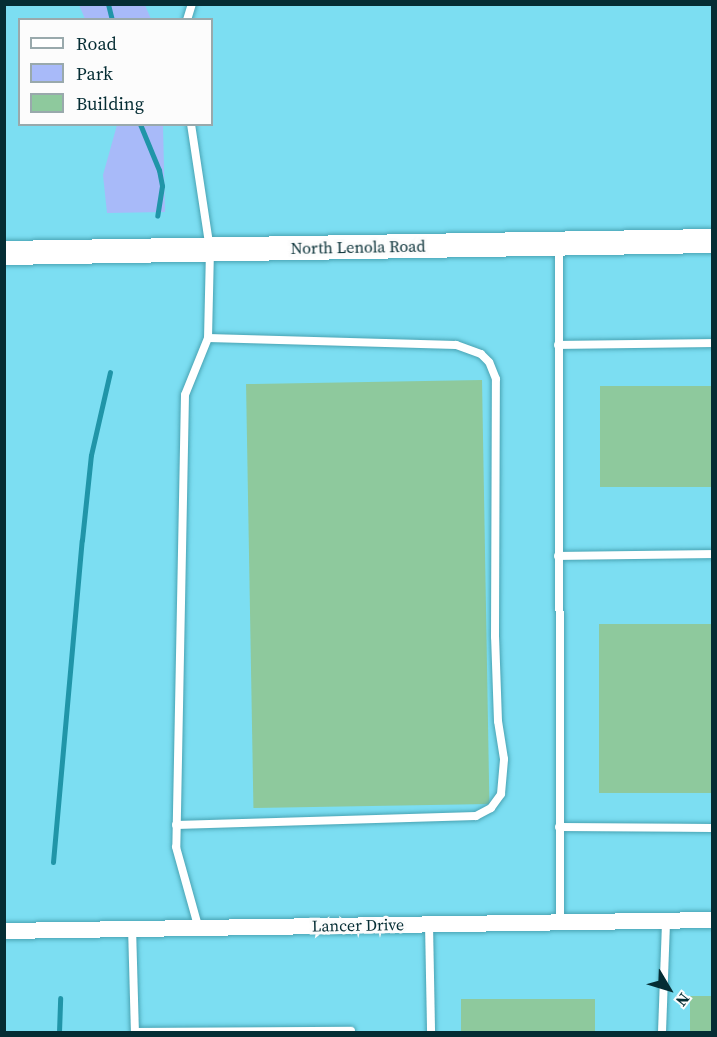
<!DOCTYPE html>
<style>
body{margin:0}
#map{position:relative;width:717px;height:1037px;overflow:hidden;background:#93ebfc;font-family:"Source Serif 4",serif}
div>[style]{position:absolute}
.built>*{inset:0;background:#7cdef2}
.green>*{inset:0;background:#a8baf9}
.stream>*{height:5px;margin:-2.5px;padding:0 2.5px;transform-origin:2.5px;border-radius:2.5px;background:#2095a8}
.building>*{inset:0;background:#8ec99d;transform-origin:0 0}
.roads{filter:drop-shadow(0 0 2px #49a3b3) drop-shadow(0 0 2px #49a3b3)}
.lane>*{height:8px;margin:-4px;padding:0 4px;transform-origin:4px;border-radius:4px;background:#fff}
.street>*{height:16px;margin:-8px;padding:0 8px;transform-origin:8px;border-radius:8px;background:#fff}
.secondary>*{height:24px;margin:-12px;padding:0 12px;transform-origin:12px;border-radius:12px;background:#fff}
span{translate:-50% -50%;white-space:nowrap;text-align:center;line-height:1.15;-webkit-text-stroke:6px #fcfcfc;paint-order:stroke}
.street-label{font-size:16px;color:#052d34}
.frame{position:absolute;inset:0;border:6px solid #052d34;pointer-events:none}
.legend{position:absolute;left:18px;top:18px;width:195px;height:108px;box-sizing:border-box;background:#fcfcfc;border:2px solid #99a9ac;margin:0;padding:8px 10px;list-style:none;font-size:18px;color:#052d34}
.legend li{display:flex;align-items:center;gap:12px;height:30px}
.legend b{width:30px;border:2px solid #99a9ac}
.north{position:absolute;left:639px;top:959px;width:60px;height:60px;-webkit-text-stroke:4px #fcfcfc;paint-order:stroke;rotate:128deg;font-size:16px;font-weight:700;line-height:24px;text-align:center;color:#052d34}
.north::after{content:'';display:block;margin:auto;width:21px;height:27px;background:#052d34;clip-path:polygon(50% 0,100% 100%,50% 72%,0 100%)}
</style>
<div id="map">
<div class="built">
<div style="clip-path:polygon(evenodd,5px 5px,712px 5px,712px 1032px,5px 1032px,5px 5px,20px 20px,212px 20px,212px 124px,20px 124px,20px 20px)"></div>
</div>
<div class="green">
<div style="clip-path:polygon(79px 5px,145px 5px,151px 19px,85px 19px)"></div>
<div style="clip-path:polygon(117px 125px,163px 125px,165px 212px,107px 213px,103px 175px)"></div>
</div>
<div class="stream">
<div style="left:108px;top:4px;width:16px;rotate:76deg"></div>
<div style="left:140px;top:124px;width:50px;rotate:67.6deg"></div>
<div style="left:159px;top:170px;width:16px;rotate:79deg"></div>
<div style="left:162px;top:186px;width:30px;rotate:99deg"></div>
<div style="left:53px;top:862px;width:323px;rotate:-84.9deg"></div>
<div style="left:82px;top:540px;width:85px;rotate:-84deg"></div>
<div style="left:91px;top:455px;width:85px;rotate:-77.1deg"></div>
<div style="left:59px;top:1032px;width:34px;rotate:-88deg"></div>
</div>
<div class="building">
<div style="left:482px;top:380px;width:424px;height:236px;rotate:89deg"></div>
<div style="left:712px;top:386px;width:101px;height:112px;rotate:90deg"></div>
<div style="left:712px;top:624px;width:169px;height:113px;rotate:90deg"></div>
<div style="left:690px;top:996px;width:22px;height:36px"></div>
<div style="left:595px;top:999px;width:33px;height:134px;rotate:90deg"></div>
</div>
<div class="roads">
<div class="lane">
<div style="left:187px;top:20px;width:17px;rotate:-73deg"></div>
<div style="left:191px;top:124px;width:127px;rotate:81.4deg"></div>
<div style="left:210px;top:250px;width:88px;rotate:91.3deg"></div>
<div style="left:208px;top:338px;width:61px;rotate:112deg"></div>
<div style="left:185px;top:395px;width:452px;rotate:91.1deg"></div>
<div style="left:176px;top:847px;width:82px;rotate:74.4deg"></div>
<div style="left:559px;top:247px;width:675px;rotate:89.92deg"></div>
<div style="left:558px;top:345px;width:154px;rotate:-0.7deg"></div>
<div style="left:558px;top:556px;width:154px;rotate:-0.7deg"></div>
<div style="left:176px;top:825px;width:300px;rotate:-1.7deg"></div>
<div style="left:476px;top:816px;width:17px;rotate:-28deg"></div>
<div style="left:491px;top:808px;width:17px;rotate:-54deg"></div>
<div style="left:501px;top:794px;width:35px;rotate:-85deg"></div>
<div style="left:504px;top:759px;width:38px;rotate:-99deg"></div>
<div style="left:498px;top:721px;width:84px;rotate:-92deg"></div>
<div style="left:495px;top:637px;width:258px;rotate:-89.8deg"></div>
<div style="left:496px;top:379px;width:18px;rotate:-112deg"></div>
<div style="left:489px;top:362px;width:11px;rotate:-135deg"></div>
<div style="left:481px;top:354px;width:27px;rotate:-160deg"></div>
<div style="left:456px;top:345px;width:248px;rotate:-178.4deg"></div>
<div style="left:559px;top:827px;width:153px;rotate:0.4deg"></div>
<div style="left:429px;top:924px;width:108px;rotate:88.9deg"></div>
<div style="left:132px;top:927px;width:105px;rotate:88.4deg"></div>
<div style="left:135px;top:1032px;width:216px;rotate:-0.3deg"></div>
<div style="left:662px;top:1032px;width:111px;rotate:-87.9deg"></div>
</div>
<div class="street">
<div style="left:4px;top:931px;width:708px;rotate:-0.89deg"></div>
</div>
<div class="secondary">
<div style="left:4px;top:253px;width:708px;rotate:-0.97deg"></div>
</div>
</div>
<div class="street-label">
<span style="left:358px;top:247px;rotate:-1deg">North Lenola Road</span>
<span style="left:358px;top:925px;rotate:-1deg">Lancer Drive</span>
</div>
<div class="frame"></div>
<ul class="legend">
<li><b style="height:8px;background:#fff"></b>Road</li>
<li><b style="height:16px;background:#a8baf9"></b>Park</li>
<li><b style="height:16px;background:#8ec99d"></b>Building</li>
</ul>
<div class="north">N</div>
</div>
